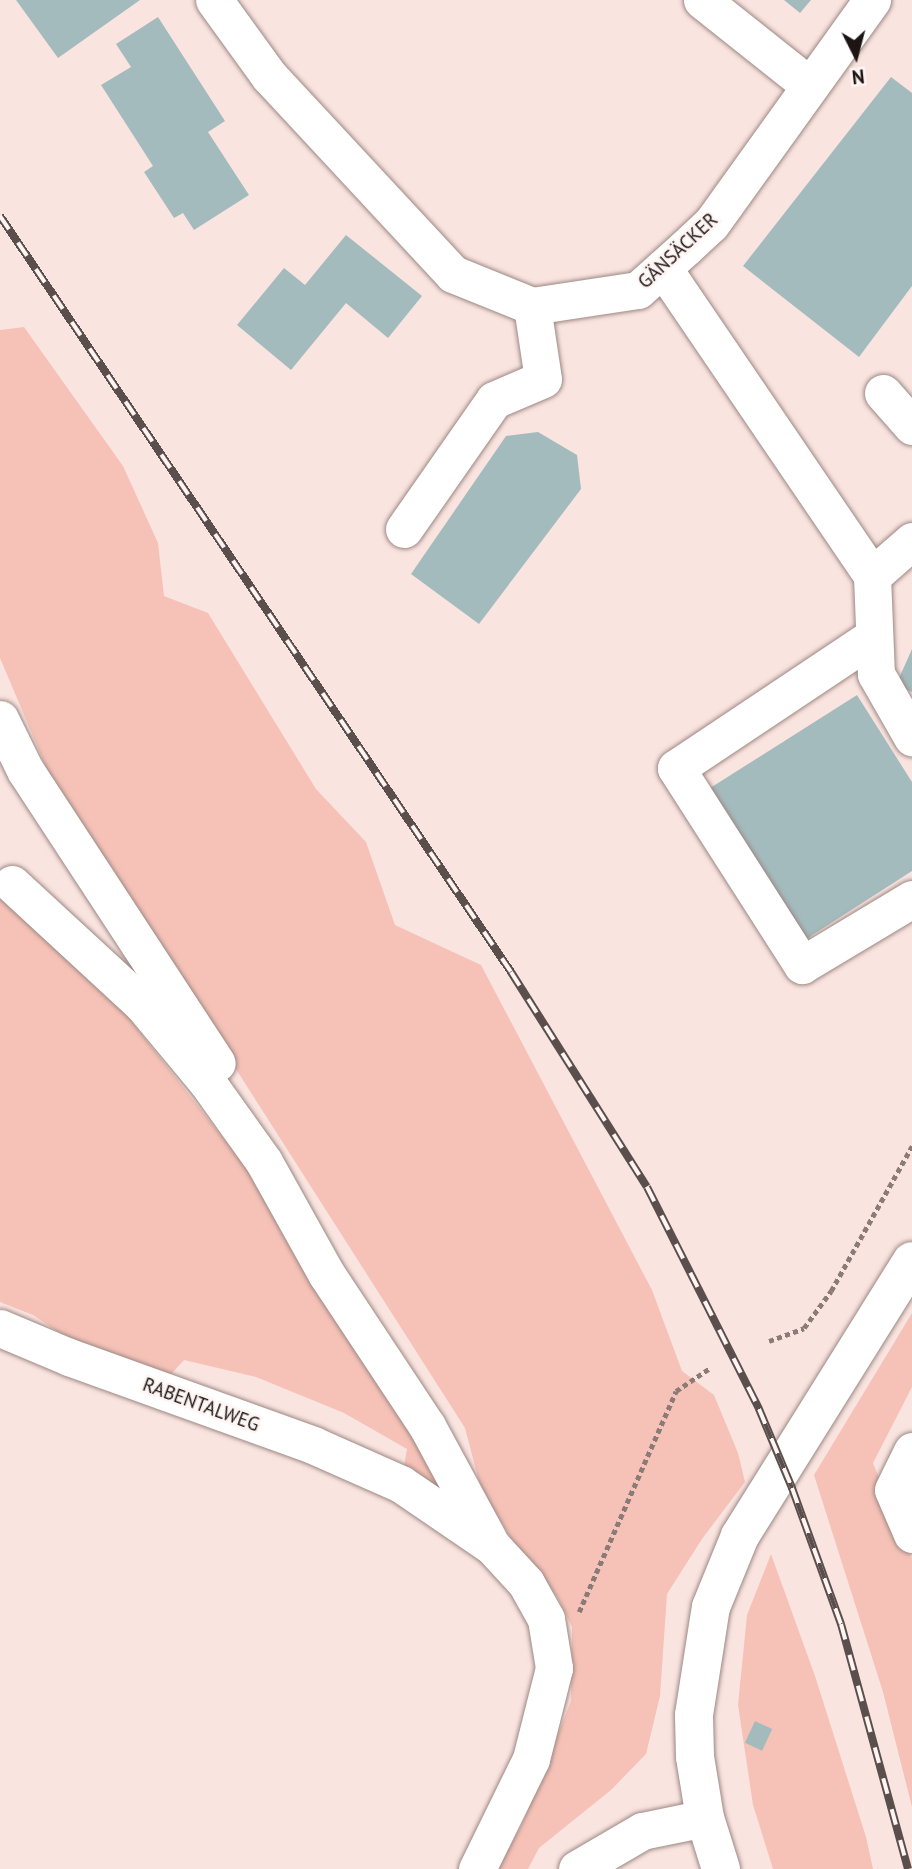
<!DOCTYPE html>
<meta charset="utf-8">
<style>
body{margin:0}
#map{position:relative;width:912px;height:1869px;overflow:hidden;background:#fae4e0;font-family:"PT Sans",sans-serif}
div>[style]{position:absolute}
.green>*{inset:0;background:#f6c2b7}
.building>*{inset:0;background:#a4bbbd;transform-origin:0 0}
.path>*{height:4.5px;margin-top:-2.25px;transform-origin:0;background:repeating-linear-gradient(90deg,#8a7b78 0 5px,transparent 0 8.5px)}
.roads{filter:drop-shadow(0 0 2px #9c8883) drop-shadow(0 0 2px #9c8883)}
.minor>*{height:37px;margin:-18.5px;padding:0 18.5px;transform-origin:18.5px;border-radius:18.5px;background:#fff}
.major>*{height:38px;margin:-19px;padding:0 19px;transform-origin:19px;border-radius:19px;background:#fff}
.rail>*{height:8px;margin-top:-4px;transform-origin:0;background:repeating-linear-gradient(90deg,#fef5f3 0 16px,#5a4f4d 0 32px);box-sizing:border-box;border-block:2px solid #5a4f4d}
span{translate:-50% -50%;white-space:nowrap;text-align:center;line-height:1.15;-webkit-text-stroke:5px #fef5f3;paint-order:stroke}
.street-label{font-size:19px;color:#1c1513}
.north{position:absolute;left:821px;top:21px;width:70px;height:70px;-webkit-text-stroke:5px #fef5f3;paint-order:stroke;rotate:174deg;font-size:19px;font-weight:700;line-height:28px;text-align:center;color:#1c1513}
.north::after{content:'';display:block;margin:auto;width:24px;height:32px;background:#1c1513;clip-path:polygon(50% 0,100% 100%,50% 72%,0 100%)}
</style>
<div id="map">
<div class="green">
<div style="clip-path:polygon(24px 327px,123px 466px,158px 543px,164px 596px,208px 613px,316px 789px,366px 842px,395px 925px,481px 965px,652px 1290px,682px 1371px,714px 1395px,738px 1453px,745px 1482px,702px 1539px,667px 1594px,660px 1696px,646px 1754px,611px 1790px,539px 1848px,528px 1869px,497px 1869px,522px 1825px,571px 1701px,572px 1627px,558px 1598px,511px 1538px,481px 1489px,465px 1428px,52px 781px,0 658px,0 330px)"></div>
<div style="clip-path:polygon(0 898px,124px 1012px,245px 1166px,317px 1294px,412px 1420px,467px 1511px,402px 1478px,407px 1449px,344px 1413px,256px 1377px,184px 1360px,163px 1383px,76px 1344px,33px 1315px,0 1302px)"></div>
<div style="clip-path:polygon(912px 1313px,912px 1387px,873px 1463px,912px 1559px,912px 1807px,883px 1692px,814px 1475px)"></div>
<div style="clip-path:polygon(771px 1554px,815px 1676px,866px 1837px,873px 1869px,773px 1869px,753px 1805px,738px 1705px,747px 1615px)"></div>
</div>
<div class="building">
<div style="clip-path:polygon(16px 0,140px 0,58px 58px)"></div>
<div style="clip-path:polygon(784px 0,811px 0,800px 13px)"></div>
<div style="clip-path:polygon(158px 17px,225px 121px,208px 132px,249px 195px,194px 230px,183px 213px,174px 218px,144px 172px,153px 166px,101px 85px,131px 67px,116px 44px)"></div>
<div style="clip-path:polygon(891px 77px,912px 93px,912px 286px,859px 357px,743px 266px)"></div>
<div style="clip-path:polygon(346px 235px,422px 296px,388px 338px,346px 303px,291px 370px,237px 325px,284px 268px,305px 285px)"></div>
<div style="clip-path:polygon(538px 432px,577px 455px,581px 489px,479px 624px,411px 574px,506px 436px)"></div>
<div style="clip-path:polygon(912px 649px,912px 692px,896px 685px)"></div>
<div style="clip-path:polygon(857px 695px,912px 782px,912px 871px,803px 941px,707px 790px)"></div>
<div style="left:755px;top:1721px;width:19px;height:24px;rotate:25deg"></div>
</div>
<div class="path">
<div style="left:769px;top:1341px;width:37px;rotate:-20deg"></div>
<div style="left:804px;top:1328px;width:46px;rotate:-53.9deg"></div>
<div style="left:831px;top:1291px;width:166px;rotate:-60.8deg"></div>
<div style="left:579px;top:1612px;width:241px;rotate:-66.3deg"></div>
<div style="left:676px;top:1391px;width:41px;rotate:-34.1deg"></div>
</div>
<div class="roads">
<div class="minor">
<div style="left:214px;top:0;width:94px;rotate:54.1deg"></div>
<div style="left:269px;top:76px;width:270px;rotate:47.1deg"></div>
<div style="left:453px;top:274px;width:85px;rotate:22.1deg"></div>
<div style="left:532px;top:306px;width:107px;rotate:-8.6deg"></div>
<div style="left:638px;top:290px;width:63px;rotate:-41.8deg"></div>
<div style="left:685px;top:248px;width:35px;rotate:-43deg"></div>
<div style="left:711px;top:224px;width:276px;rotate:-54.3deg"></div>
<div style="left:702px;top:0;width:137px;rotate:38.5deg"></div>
<div style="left:663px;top:268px;width:372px;rotate:55.8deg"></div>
<div style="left:872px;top:576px;width:98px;rotate:87.7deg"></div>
<div style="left:876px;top:674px;width:73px;rotate:60.3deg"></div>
<div style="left:883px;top:393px;width:44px;rotate:48.7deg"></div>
<div style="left:404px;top:529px;width:157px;rotate:-55.1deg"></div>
<div style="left:494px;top:400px;width:53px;rotate:-23.2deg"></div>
<div style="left:543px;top:379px;width:74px;rotate:-98.6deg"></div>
<div style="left:872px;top:576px;width:53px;rotate:-41.2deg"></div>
<div style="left:874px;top:636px;width:238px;rotate:146.3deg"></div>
<div style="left:676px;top:768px;width:234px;rotate:57.4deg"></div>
<div style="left:802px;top:965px;width:128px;rotate:-31deg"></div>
<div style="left:0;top:719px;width:57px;rotate:63.9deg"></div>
<div style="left:25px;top:770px;width:350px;rotate:56.8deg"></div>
<div style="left:12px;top:884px;width:177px;rotate:42.7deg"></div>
<div style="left:142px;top:1004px;width:102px;rotate:50.2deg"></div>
<div style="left:207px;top:1082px;width:98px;rotate:54.5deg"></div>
<div style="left:264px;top:1162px;width:129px;rotate:60.9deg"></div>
<div style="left:327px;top:1275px;width:181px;rotate:56.5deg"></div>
<div style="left:427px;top:1426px;width:128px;rotate:61.6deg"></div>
<div style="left:0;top:1328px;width:75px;rotate:22.8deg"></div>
<div style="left:69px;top:1357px;width:259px;rotate:19.8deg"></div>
<div style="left:313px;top:1445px;width:96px;rotate:23.9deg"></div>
<div style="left:401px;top:1484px;width:110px;rotate:34.3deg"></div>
<div style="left:492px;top:1546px;width:50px;rotate:47.4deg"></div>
<div style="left:526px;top:1583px;width:41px;rotate:60.9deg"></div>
<div style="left:546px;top:1619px;width:50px;rotate:80.7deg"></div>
<div style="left:554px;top:1668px;width:94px;rotate:104.2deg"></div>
<div style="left:531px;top:1759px;width:123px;rotate:116.1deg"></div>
<div style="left:912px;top:1451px;width:43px;rotate:116deg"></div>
<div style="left:893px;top:1490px;width:48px;rotate:66.6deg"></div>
<div style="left:577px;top:1869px;width:75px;rotate:-30.3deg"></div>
<div style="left:642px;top:1831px;width:64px;rotate:-11.7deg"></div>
</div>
<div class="major">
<div style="left:721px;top:1869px;width:53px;rotate:-107.4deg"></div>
<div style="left:705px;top:1818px;width:62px;rotate:-99.3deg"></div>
<div style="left:695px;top:1757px;width:42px;rotate:-91.4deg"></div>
<div style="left:694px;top:1715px;width:109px;rotate:-81.1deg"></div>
<div style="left:711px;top:1607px;width:77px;rotate:-67.8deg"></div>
<div style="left:740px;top:1536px;width:324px;rotate:-58deg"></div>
</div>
</div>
<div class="rail">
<div style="left:0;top:216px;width:913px;rotate:55.94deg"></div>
<div style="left:511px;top:972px;width:254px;rotate:57.7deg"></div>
<div style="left:647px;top:1187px;width:249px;rotate:63.2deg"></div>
<div style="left:759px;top:1409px;width:86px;rotate:67.3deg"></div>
<div style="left:792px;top:1488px;width:145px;rotate:70.2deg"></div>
<div style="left:841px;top:1624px;width:254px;rotate:74.7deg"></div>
</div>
<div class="street-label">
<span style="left:678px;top:251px;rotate:-43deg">GÄNSÄCKER</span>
<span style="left:201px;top:1405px;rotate:20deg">RABENTALWEG</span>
</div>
<div class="north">N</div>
</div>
